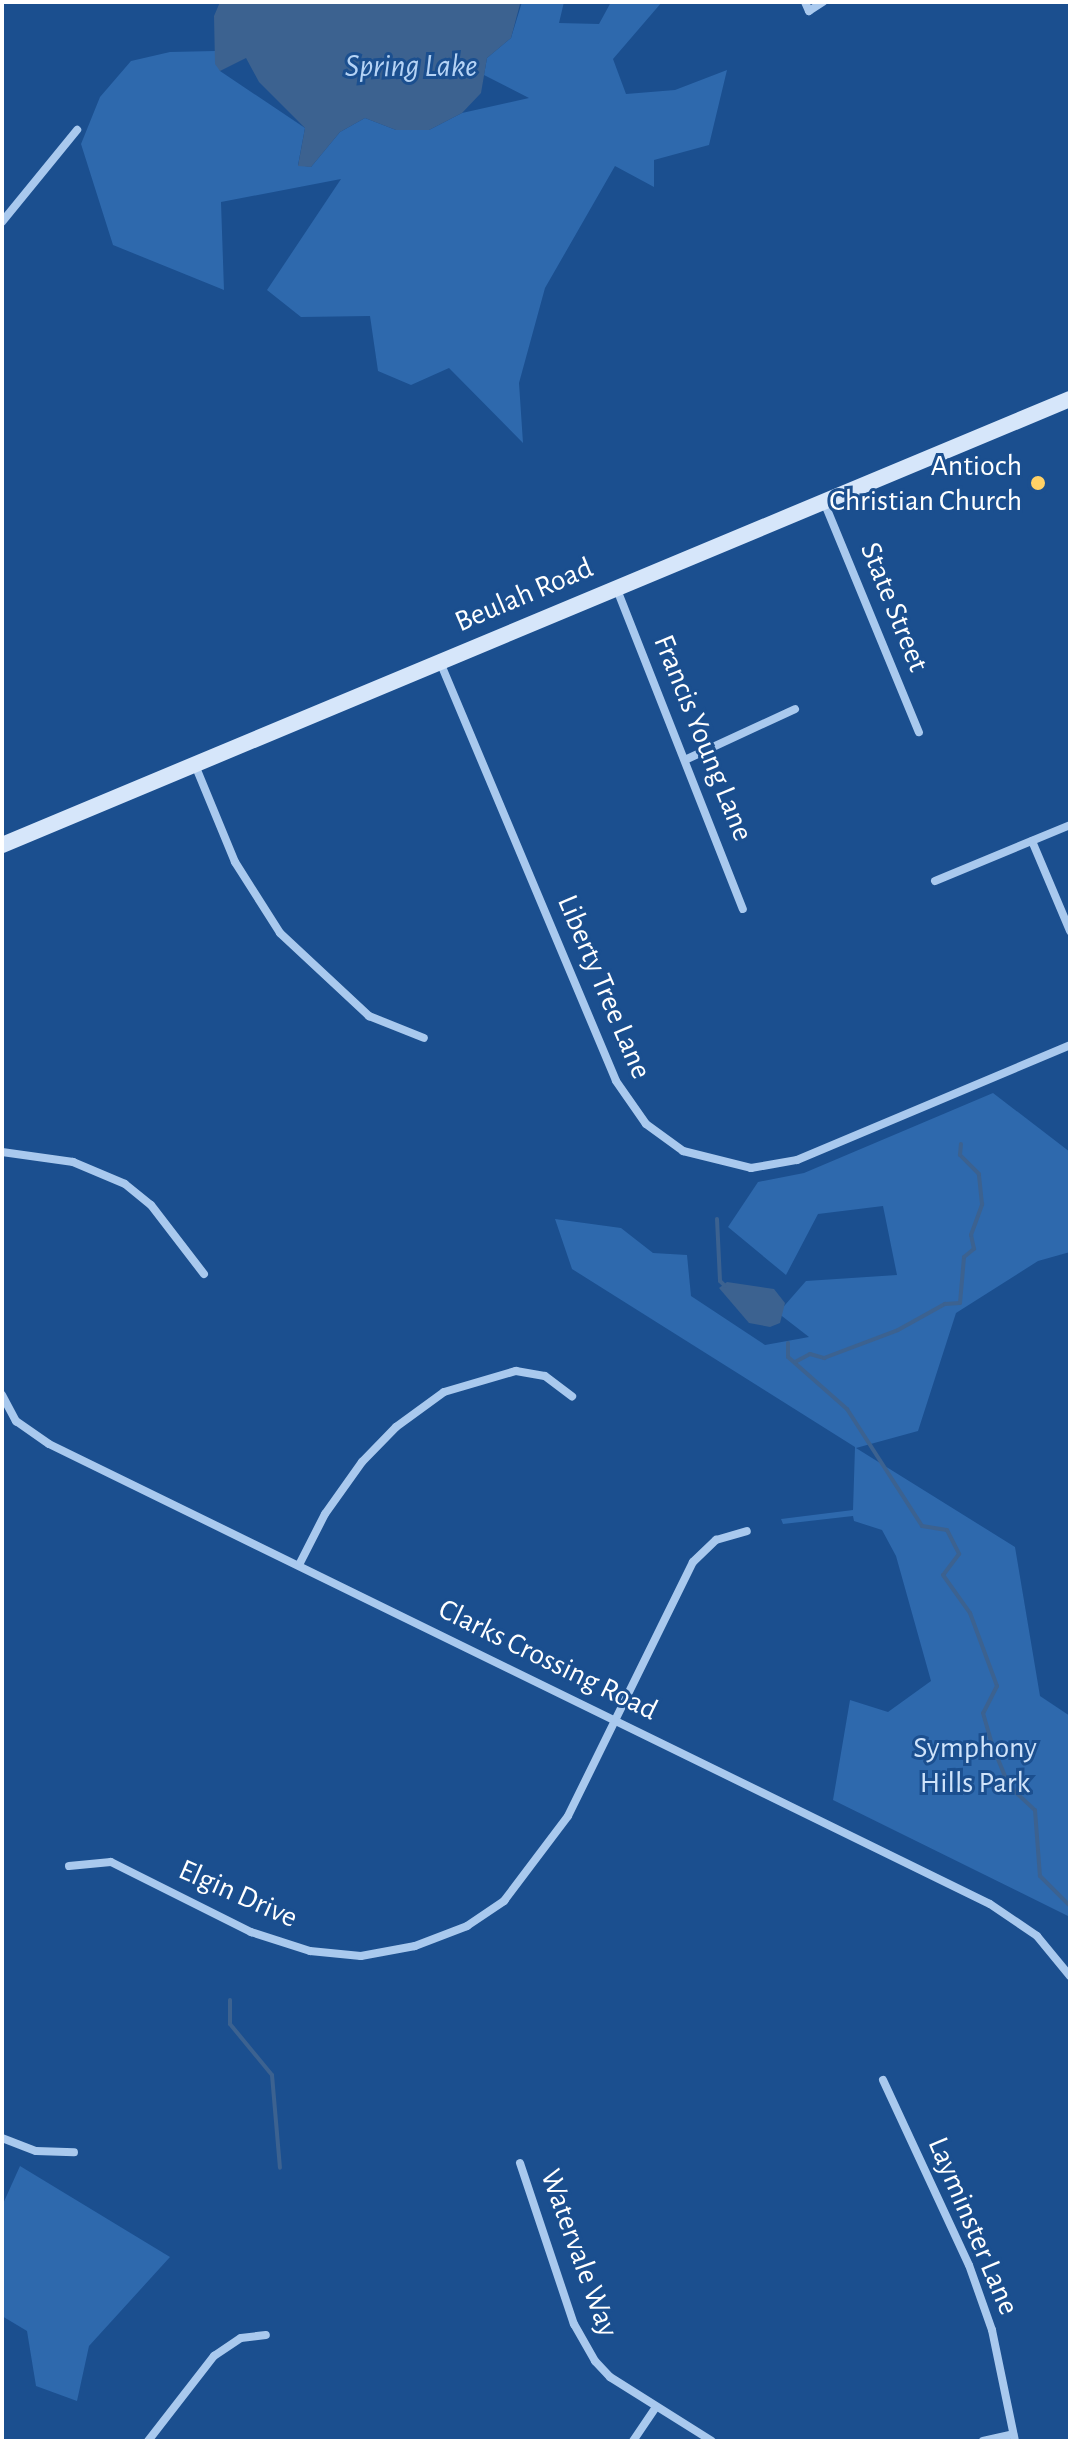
<!DOCTYPE html>
<style>
body{margin:0}
#map{position:relative;width:1072px;height:2443px;overflow:hidden;background:#1b4f8f;font-family:"Alegreya Sans",sans-serif}
div>[style]{position:absolute}
.green>*{inset:0;background:#2e69ad}
.water>*{inset:0;background:#3c6290}
.stream>*{height:4px;margin:-2px;padding:0 2px;transform-origin:2px;border-radius:2px;background:#3c6290}
.street>*{height:8px;margin:-4px;padding:0 4px;transform-origin:4px;border-radius:4px;background:#a9c9ee}
.secondary>*{height:16px;margin:-8px;padding:0 8px;transform-origin:8px;border-radius:8px;background:#d6e6fa}
.dots>*{width:22px;height:22px;translate:-50% -50%;box-sizing:border-box;border:4px solid #1b4f8f;border-radius:50%}
span{translate:-50% -50%;white-space:nowrap;text-align:center;line-height:1.15;-webkit-text-stroke:6px #1b4f8f;paint-order:stroke}
.poi-label{font-size:30px;color:#fff}
.right{translate:-100% -50%;text-align:right}
.street-label{font-size:30px;color:#fff}
.park-label{font-size:30px;color:#cfe3fa}
.water-label{font-size:32px;color:#b5d3f5;font-style:italic}
.frame{position:absolute;inset:0;border:4px solid #fff;pointer-events:none}
</style>
<div id="map">
<div class="green">
<div style="clip-path:polygon(522px 2px,564px 2px,559px 23px,599px 24px,611px 2px,662px 2px,613px 59px,626px 94px,675px 90px,727px 70px,709px 145px,654px 160px,654px 187px,615px 166px,545px 288px,519px 383px,523px 443px,449px 368px,411px 385px,378px 371px,370px 316px,301px 317px,267px 290px,341px 179px,221px 202px,224px 290px,113px 245px,81px 144px,100px 97px,131px 61px,170px 52px,215px 51px,220px 71px,305px 128px,298px 165px,311px 167px,340px 132px,365px 118px,396px 130px,429px 130px,462px 113px,529px 98px,484px 75px,487px 58px,511px 38px)"></div>
<div style="clip-path:polygon(993px 1093px,1070px 1152px,1070px 1252px,1038px 1261px,956px 1313px,918px 1431px,856px 1448px,1015px 1547px,1040px 1696px,1070px 1716px,1070px 1917px,833px 1800px,850px 1700px,888px 1712px,931px 1681px,896px 1556px,882px 1530px,854px 1521px,853px 1516px,783px 1524px,781px 1519px,853px 1510px,855px 1447px,572px 1269px,555px 1219px,621px 1228px,653px 1253px,687px 1255px,691px 1296px,765px 1345px,809px 1337px,778px 1313px,806px 1281px,897px 1275px,883px 1206px,818px 1214px,786px 1275px,728px 1227px,758px 1182px,804px 1173px)"></div>
<div style="clip-path:polygon(20px 2166px,170px 2257px,89px 2346px,77px 2401px,36px 2386px,27px 2331px,2px 2316px,2px 2206px)"></div>
</div>
<div class="water">
<div style="clip-path:polygon(220px 2px,520px 2px,520px 4px,511px 38px,487px 58px,481px 93px,462px 113px,429px 130px,396px 130px,365px 118px,340px 132px,311px 167px,298px 166px,305px 128px,259px 82px,246px 58px,220px 71px,215px 64px,214px 16px)"></div>
<div style="clip-path:polygon(727px 1282px,774px 1289px,785px 1303px,780px 1323px,770px 1327px,749px 1323px,719px 1288px)"></div>
</div>
<div class="stream">
<div style="left:717px;top:1219px;width:62px;rotate:87.2deg"></div>
<div style="left:720px;top:1281px;width:7px;rotate:45deg"></div>
<div style="left:788px;top:1343px;width:14px;rotate:90deg"></div>
<div style="left:788px;top:1357px;width:79px;rotate:41.4deg"></div>
<div style="left:847px;top:1409px;width:139px;rotate:57.3deg"></div>
<div style="left:922px;top:1526px;width:25px;rotate:9deg"></div>
<div style="left:947px;top:1530px;width:27px;rotate:63deg"></div>
<div style="left:959px;top:1554px;width:26px;rotate:127deg"></div>
<div style="left:943px;top:1575px;width:47px;rotate:54.6deg"></div>
<div style="left:970px;top:1613px;width:78px;rotate:69.7deg"></div>
<div style="left:997px;top:1686px;width:30px;rotate:117deg"></div>
<div style="left:983px;top:1713px;width:35px;rotate:74deg"></div>
<div style="left:993px;top:1747px;width:42px;rotate:67.7deg"></div>
<div style="left:1009px;top:1786px;width:35px;rotate:43deg"></div>
<div style="left:1035px;top:1810px;width:66px;rotate:85.7deg"></div>
<div style="left:1040px;top:1876px;width:42px;rotate:45deg"></div>
<div style="left:795px;top:1362px;width:17px;rotate:-28deg"></div>
<div style="left:810px;top:1354px;width:15px;rotate:16deg"></div>
<div style="left:824px;top:1358px;width:79px;rotate:-20.7deg"></div>
<div style="left:898px;top:1330px;width:54px;rotate:-29deg"></div>
<div style="left:945px;top:1304px;width:15px;rotate:-4deg"></div>
<div style="left:960px;top:1303px;width:46px;rotate:-85deg"></div>
<div style="left:964px;top:1257px;width:13px;rotate:-39deg"></div>
<div style="left:974px;top:1249px;width:14px;rotate:-102deg"></div>
<div style="left:971px;top:1235px;width:33px;rotate:-70deg"></div>
<div style="left:982px;top:1204px;width:30px;rotate:-96deg"></div>
<div style="left:979px;top:1174px;width:27px;rotate:-135deg"></div>
<div style="left:960px;top:1155px;width:11px;rotate:-85deg"></div>
<div style="left:230px;top:2000px;width:24px;rotate:90deg"></div>
<div style="left:230px;top:2024px;width:66px;rotate:50.5deg"></div>
<div style="left:272px;top:2075px;width:93px;rotate:85.1deg"></div>
</div>
<div class="street">
<div style="left:805px;top:2px;width:10px;rotate:66deg"></div>
<div style="left:809px;top:11px;width:17px;rotate:-33deg"></div>
<div style="left:2px;top:222px;width:119px;rotate:-50.8deg"></div>
<div style="left:824px;top:502px;width:249px;rotate:67.6deg"></div>
<div style="left:616px;top:587px;width:346px;rotate:68.5deg"></div>
<div style="left:440px;top:662px;width:454px;rotate:67.2deg"></div>
<div style="left:616px;top:1081px;width:52px;rotate:55.1deg"></div>
<div style="left:646px;top:1124px;width:46px;rotate:36.1deg"></div>
<div style="left:683px;top:1151px;width:70px;rotate:14deg"></div>
<div style="left:751px;top:1168px;width:47px;rotate:-9.9deg"></div>
<div style="left:797px;top:1160px;width:296px;rotate:-22.8deg"></div>
<div style="left:687px;top:759px;width:119px;rotate:-24.8deg"></div>
<div style="left:195px;top:765px;width:105px;rotate:67.6deg"></div>
<div style="left:235px;top:862px;width:84px;rotate:57.6deg"></div>
<div style="left:280px;top:933px;width:122px;rotate:43deg"></div>
<div style="left:369px;top:1016px;width:59px;rotate:21.8deg"></div>
<div style="left:1032px;top:841px;width:98px;rotate:67.1deg"></div>
<div style="left:935px;top:881px;width:146px;rotate:-22.5deg"></div>
<div style="left:2px;top:1152px;width:72px;rotate:8deg"></div>
<div style="left:73px;top:1162px;width:56px;rotate:22.9deg"></div>
<div style="left:125px;top:1184px;width:33px;rotate:39deg"></div>
<div style="left:151px;top:1205px;width:87px;rotate:52.5deg"></div>
<div style="left:2px;top:1395px;width:30px;rotate:62deg"></div>
<div style="left:16px;top:1421px;width:40px;rotate:34.9deg"></div>
<div style="left:49px;top:1444px;width:1047px;rotate:26.05deg"></div>
<div style="left:990px;top:1904px;width:57px;rotate:34.2deg"></div>
<div style="left:1037px;top:1936px;width:52px;rotate:50.5deg"></div>
<div style="left:300px;top:1563px;width:55px;rotate:-63deg"></div>
<div style="left:325px;top:1514px;width:64px;rotate:-54.6deg"></div>
<div style="left:362px;top:1462px;width:49px;rotate:-45.8deg"></div>
<div style="left:396px;top:1427px;width:59px;rotate:-36.1deg"></div>
<div style="left:444px;top:1392px;width:75px;rotate:-16.3deg"></div>
<div style="left:516px;top:1371px;width:29px;rotate:10deg"></div>
<div style="left:545px;top:1376px;width:34px;rotate:37deg"></div>
<div style="left:69px;top:1866px;width:42px;rotate:-5.4deg"></div>
<div style="left:111px;top:1862px;width:157px;rotate:26.6deg"></div>
<div style="left:251px;top:1932px;width:62px;rotate:17.9deg"></div>
<div style="left:310px;top:1951px;width:51px;rotate:5.6deg"></div>
<div style="left:361px;top:1956px;width:55px;rotate:-10.5deg"></div>
<div style="left:415px;top:1946px;width:56px;rotate:-21deg"></div>
<div style="left:467px;top:1926px;width:45px;rotate:-34deg"></div>
<div style="left:504px;top:1901px;width:106px;rotate:-53deg"></div>
<div style="left:568px;top:1816px;width:283px;rotate:-63.8deg"></div>
<div style="left:693px;top:1562px;width:32px;rotate:-44deg"></div>
<div style="left:716px;top:1540px;width:32px;rotate:-16deg"></div>
<div style="left:883px;top:2080px;width:204px;rotate:65.1deg"></div>
<div style="left:969px;top:2265px;width:69px;rotate:70.5deg"></div>
<div style="left:992px;top:2330px;width:113px;rotate:78.3deg"></div>
<div style="left:2px;top:2138px;width:36px;rotate:21deg"></div>
<div style="left:36px;top:2151px;width:38px;rotate:2deg"></div>
<div style="left:520px;top:2163px;width:170px;rotate:71.5deg"></div>
<div style="left:574px;top:2324px;width:43px;rotate:60.4deg"></div>
<div style="left:595px;top:2361px;width:22px;rotate:47deg"></div>
<div style="left:610px;top:2377px;width:120px;rotate:32.1deg"></div>
<div style="left:148px;top:2441px;width:108px;rotate:-52.2deg"></div>
<div style="left:214px;top:2356px;width:32px;rotate:-34deg"></div>
<div style="left:241px;top:2338px;width:25px;rotate:-7deg"></div>
<div style="left:633px;top:2441px;width:41px;rotate:-55.9deg"></div>
<div style="left:983px;top:2441px;width:31px;rotate:-13deg"></div>
</div>
<div class="secondary">
<div style="left:2px;top:845px;width:1157px;rotate:-22.67deg"></div>
</div>
<div class="dots">
<div style="left:1038px;top:483px;background:#ffd166"></div>
</div>
<div class="poi-label">
<span class="right" style="left:1022px;top:483px">Antioch<br>Christian Church</span>
</div>
<div class="street-label">
<span style="left:524px;top:595px;rotate:-23deg">Beulah Road</span>
<span style="left:894px;top:607px;rotate:68deg">State Street</span>
<span style="left:703px;top:738px;rotate:68deg">Francis Young Lane</span>
<span style="left:604px;top:987px;rotate:67deg">Liberty Tree Lane</span>
<span style="left:548px;top:1660px;rotate:26deg">Clarks Crossing Road</span>
<span style="left:238px;top:1894px;rotate:24deg">Elgin Drive</span>
<span style="left:973px;top:2226px;rotate:67deg">Layminster Lane</span>
<span style="left:579px;top:2253px;rotate:70deg">Watervale Way</span>
</div>
<div class="park-label">
<span style="left:975px;top:1765px">Symphony<br>Hills Park</span>
</div>
<div class="water-label">
<span style="left:411px;top:66px">Spring Lake</span>
</div>
<div class="frame"></div>
</div>
